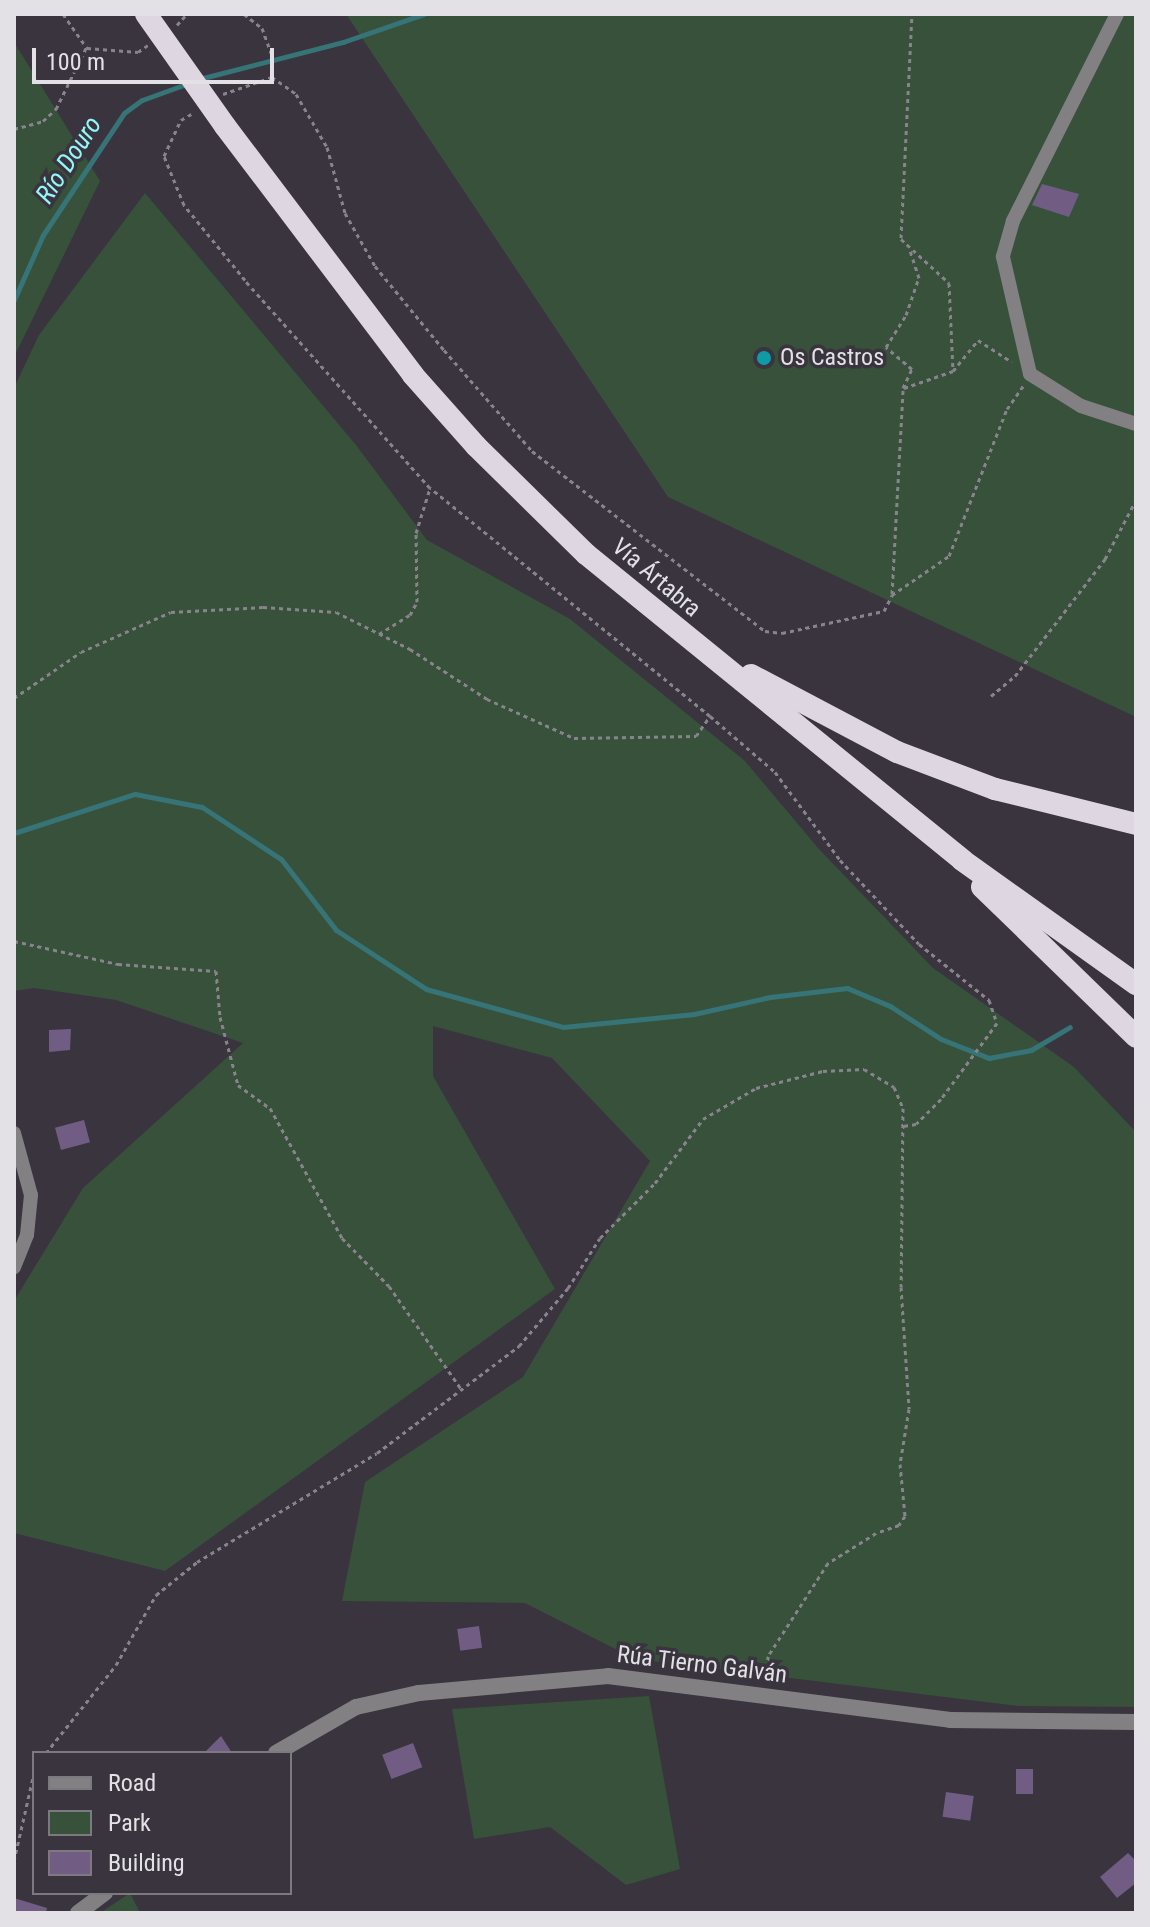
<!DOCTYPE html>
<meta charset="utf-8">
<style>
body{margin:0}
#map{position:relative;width:1150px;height:1927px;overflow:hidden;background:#39343e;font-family:"Roboto Condensed",sans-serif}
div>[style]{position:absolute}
.green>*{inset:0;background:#37513b}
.stream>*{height:5px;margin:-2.5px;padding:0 2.5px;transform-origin:2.5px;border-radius:2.5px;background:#367477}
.building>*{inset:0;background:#715d84;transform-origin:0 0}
.path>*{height:3px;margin-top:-1.5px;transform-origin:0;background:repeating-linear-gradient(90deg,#88838c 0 4px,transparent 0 8px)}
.minor>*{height:14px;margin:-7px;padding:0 7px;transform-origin:7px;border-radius:7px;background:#838084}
.tertiary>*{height:16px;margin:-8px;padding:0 8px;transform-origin:8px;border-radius:8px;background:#838084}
.trunk>*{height:22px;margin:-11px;padding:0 11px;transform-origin:11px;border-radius:11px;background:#ded6e0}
.trunk-bridge>*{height:22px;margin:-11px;padding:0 11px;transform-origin:11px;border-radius:11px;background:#ded6e0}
.dots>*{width:22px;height:22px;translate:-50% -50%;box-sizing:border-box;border:4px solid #39343e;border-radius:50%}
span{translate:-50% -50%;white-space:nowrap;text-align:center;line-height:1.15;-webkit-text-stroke:7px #39343e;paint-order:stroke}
.poi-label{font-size:24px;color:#e3e0e6}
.left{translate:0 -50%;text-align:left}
.street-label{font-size:24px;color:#e3e0e6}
.water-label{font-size:26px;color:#93f7fa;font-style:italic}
.frame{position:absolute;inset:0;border:16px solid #e3e0e6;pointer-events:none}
.legend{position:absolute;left:32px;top:1751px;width:260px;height:144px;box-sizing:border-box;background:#39343e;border:2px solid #7d7981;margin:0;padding:10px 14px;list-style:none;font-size:24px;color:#e3e0e6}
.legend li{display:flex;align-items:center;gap:16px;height:40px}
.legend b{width:40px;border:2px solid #7d7981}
.scale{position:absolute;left:32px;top:48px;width:242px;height:36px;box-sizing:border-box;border:4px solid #e3e0e6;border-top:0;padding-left:10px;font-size:24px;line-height:28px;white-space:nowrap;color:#e3e0e6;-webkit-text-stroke:6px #39343e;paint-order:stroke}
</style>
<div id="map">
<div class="green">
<div style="clip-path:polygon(346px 14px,1136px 14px,1136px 717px,668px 497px)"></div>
<div style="clip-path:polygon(14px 42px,100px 181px,14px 357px)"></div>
<div style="clip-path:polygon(145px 193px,356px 445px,427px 540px,570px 619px,745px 761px,818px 848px,933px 968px,1074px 1067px,1136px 1132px,1136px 1707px,1019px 1706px,635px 1659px,525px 1603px,342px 1601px,365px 1482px,523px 1377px,650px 1161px,552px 1058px,433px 1026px,433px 1076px,555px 1289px,165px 1571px,14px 1533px,14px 1301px,83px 1188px,243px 1043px,116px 1000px,34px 988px,14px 991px,14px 388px,39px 335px)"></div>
<div style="clip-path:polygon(649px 1696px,680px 1869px,626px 1885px,550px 1827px,474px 1839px,452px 1709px)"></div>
<div style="clip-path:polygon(130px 1893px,140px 1913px,100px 1913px)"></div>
</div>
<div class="stream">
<div style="left:199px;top:79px;width:149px;rotate:-14.4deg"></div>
<div style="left:343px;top:42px;width:86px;rotate:-19.1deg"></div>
<div style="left:14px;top:300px;width:71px;rotate:-66deg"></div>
<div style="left:43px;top:235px;width:146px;rotate:-56.4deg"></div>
<div style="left:124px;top:113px;width:22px;rotate:-36deg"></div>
<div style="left:142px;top:100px;width:50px;rotate:-19.9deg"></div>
<div style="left:14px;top:833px;width:127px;rotate:-17.9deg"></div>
<div style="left:135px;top:794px;width:68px;rotate:11deg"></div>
<div style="left:202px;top:807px;width:95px;rotate:33.4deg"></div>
<div style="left:281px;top:859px;width:90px;rotate:52.2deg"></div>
<div style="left:336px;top:930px;width:108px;rotate:33.2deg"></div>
<div style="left:426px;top:989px;width:142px;rotate:15.5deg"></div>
<div style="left:563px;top:1027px;width:132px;rotate:-5.7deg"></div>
<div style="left:694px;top:1014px;width:78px;rotate:-12.6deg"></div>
<div style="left:770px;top:997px;width:78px;rotate:-6.7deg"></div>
<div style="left:847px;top:988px;width:47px;rotate:22.7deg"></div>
<div style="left:890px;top:1006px;width:61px;rotate:32.9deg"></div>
<div style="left:941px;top:1039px;width:52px;rotate:21.6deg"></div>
<div style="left:989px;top:1058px;width:43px;rotate:-10.8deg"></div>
<div style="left:1031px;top:1050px;width:45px;rotate:-30.5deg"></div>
</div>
<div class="building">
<div style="clip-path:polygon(1042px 184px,1079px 194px,1069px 217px,1032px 205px)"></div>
<div style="clip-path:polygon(71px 1029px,70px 1050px,49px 1052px,49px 1030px)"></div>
<div style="left:84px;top:1120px;width:23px;height:30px;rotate:75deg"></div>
<div style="left:479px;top:1626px;width:22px;height:22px;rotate:82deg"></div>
<div style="clip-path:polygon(221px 1736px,232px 1753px,204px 1753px)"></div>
<div style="left:413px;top:1743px;width:26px;height:33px;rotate:69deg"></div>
<div style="left:1016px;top:1769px;width:17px;height:25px"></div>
<div style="left:946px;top:1792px;width:28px;height:25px;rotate:8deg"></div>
<div style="clip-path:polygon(1128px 1853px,1136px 1861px,1136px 1883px,1117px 1898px,1100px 1877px)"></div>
<div style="clip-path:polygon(14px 1898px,47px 1908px,46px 1913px,14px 1913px)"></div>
</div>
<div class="path">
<div style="left:63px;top:14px;width:42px;rotate:54.8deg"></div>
<div style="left:87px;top:48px;width:51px;rotate:4.5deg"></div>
<div style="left:138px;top:52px;width:12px;rotate:-35deg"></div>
<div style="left:244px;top:14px;width:23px;rotate:38deg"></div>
<div style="left:262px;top:28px;width:29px;rotate:70deg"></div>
<div style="left:272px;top:55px;width:22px;rotate:90deg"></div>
<div style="left:177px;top:25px;width:15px;rotate:-48deg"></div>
<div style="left:223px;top:94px;width:52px;rotate:-19.1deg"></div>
<div style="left:272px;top:77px;width:29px;rotate:35deg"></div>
<div style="left:296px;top:94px;width:61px;rotate:59.7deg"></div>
<div style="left:327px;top:147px;width:68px;rotate:74.7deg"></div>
<div style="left:345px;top:213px;width:61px;rotate:60.5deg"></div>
<div style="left:375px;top:266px;width:109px;rotate:50.6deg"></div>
<div style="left:444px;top:350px;width:134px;rotate:48.9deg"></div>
<div style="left:532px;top:451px;width:294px;rotate:37.7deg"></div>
<div style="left:765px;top:631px;width:17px;rotate:7deg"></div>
<div style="left:782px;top:633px;width:104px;rotate:-12.2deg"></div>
<div style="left:884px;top:611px;width:18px;rotate:-63deg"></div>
<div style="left:892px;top:595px;width:69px;rotate:-34.4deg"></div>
<div style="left:949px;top:556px;width:158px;rotate:-68.5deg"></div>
<div style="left:1007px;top:409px;width:28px;rotate:-55deg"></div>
<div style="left:14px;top:129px;width:30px;rotate:-15deg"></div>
<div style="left:43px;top:121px;width:18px;rotate:-43deg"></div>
<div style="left:56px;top:109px;width:68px;rotate:-63.8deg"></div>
<div style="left:901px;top:238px;width:224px;rotate:-87.2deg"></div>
<div style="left:901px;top:239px;width:65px;rotate:42.5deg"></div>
<div style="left:949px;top:283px;width:88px;rotate:87.4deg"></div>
<div style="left:953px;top:371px;width:40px;rotate:-51deg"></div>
<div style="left:978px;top:340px;width:40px;rotate:32.9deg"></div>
<div style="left:904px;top:388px;width:52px;rotate:-19.1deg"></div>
<div style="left:892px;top:594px;width:206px;rotate:-86.9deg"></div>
<div style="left:903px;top:388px;width:21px;rotate:-65deg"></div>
<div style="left:912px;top:369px;width:34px;rotate:-140deg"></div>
<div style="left:886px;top:347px;width:38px;rotate:-58deg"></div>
<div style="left:906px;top:315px;width:39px;rotate:-71deg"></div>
<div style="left:919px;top:278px;width:29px;rotate:-108deg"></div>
<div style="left:379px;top:634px;width:36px;rotate:-32deg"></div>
<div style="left:410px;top:615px;width:15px;rotate:-62deg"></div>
<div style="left:417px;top:602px;width:69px;rotate:-90.8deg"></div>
<div style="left:416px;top:533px;width:47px;rotate:-72.7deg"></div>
<div style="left:991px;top:696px;width:31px;rotate:-40deg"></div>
<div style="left:1015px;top:676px;width:148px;rotate:-52.4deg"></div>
<div style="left:1105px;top:559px;width:67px;rotate:-62.3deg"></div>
<div style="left:14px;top:698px;width:81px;rotate:-34.5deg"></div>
<div style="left:81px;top:652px;width:98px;rotate:-24deg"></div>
<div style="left:171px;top:612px;width:92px;rotate:-3.1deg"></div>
<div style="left:263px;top:607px;width:73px;rotate:3.9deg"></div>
<div style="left:336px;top:612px;width:83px;rotate:26.6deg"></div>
<div style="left:410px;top:649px;width:92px;rotate:33deg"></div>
<div style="left:487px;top:699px;width:95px;rotate:24.1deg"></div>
<div style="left:574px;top:738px;width:122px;rotate:-0.9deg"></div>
<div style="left:696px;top:736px;width:24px;rotate:-55deg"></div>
<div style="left:710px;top:716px;width:361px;rotate:-140.8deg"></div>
<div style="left:430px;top:488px;width:278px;rotate:-131.7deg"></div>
<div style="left:245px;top:280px;width:97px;rotate:-129.1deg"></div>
<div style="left:184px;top:205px;width:53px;rotate:-112.2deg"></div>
<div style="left:164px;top:156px;width:40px;rotate:-65deg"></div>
<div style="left:181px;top:120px;width:14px;rotate:-30deg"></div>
<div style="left:710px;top:716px;width:86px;rotate:40.7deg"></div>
<div style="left:775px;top:772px;width:109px;rotate:53.5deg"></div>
<div style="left:840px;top:860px;width:115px;rotate:46.8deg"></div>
<div style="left:919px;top:944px;width:90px;rotate:38.7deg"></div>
<div style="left:989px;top:1000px;width:24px;rotate:71deg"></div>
<div style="left:997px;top:1023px;width:94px;rotate:126.4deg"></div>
<div style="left:941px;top:1099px;width:35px;rotate:135deg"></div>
<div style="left:916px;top:1124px;width:13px;rotate:171deg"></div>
<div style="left:14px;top:941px;width:107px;rotate:12.5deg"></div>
<div style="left:118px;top:964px;width:98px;rotate:4.1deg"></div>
<div style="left:216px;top:971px;width:46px;rotate:85deg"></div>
<div style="left:220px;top:1017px;width:70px;rotate:75.2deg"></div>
<div style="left:238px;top:1085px;width:39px;rotate:36deg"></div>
<div style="left:270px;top:1108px;width:149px;rotate:61deg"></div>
<div style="left:342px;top:1238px;width:67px;rotate:45.6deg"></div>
<div style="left:389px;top:1286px;width:126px;rotate:55deg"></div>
<div style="left:46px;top:1753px;width:112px;rotate:-51.5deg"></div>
<div style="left:116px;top:1665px;width:81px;rotate:-60.3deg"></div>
<div style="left:156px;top:1595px;width:53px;rotate:-38.8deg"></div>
<div style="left:197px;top:1562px;width:210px;rotate:-31.2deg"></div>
<div style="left:377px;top:1453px;width:178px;rotate:-37deg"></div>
<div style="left:519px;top:1346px;width:76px;rotate:-49.8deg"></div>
<div style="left:568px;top:1288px;width:59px;rotate:-57.4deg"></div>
<div style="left:600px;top:1238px;width:78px;rotate:-45deg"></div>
<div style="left:655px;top:1183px;width:80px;rotate:-53.1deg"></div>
<div style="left:703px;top:1119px;width:61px;rotate:-30.3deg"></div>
<div style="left:756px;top:1088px;width:69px;rotate:-14.2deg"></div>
<div style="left:823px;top:1071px;width:41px;rotate:-2.8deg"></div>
<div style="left:864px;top:1069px;width:35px;rotate:31deg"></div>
<div style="left:894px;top:1087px;width:23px;rotate:67deg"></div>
<div style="left:903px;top:1108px;width:179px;rotate:90.6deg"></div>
<div style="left:901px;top:1287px;width:122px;rotate:86.2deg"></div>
<div style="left:909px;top:1409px;width:56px;rotate:99.3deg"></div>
<div style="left:900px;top:1464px;width:52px;rotate:84.5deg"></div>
<div style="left:905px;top:1516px;width:11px;rotate:124deg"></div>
<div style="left:899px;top:1525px;width:24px;rotate:161deg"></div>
<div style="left:876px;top:1533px;width:57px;rotate:148deg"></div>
<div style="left:828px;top:1563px;width:111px;rotate:122.8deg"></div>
<div style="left:768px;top:1656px;width:23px;rotate:92deg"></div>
<div style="left:14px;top:1861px;width:90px;rotate:-77.2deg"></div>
</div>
<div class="minor">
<div style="left:1117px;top:14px;width:232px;rotate:116.7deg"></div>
<div style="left:1013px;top:221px;width:37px;rotate:106deg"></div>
<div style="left:1003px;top:257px;width:120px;rotate:77deg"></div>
<div style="left:1030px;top:374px;width:60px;rotate:32.1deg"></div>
<div style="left:1081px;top:406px;width:58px;rotate:18.1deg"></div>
<div style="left:14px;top:1133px;width:64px;rotate:74.7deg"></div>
<div style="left:31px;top:1195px;width:40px;rotate:95.7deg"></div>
<div style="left:27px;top:1235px;width:35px;rotate:112deg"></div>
</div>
<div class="tertiary">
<div style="left:276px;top:1753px;width:92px;rotate:-29.9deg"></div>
<div style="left:356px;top:1707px;width:65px;rotate:-12.5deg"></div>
<div style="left:419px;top:1693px;width:190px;rotate:-5.1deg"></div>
<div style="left:608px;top:1676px;width:345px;rotate:7.3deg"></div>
<div style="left:950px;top:1720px;width:186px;rotate:0.6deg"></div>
<div style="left:78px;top:1913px;width:34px;rotate:-37deg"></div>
</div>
<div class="trunk">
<div style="left:225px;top:126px;width:312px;rotate:52.9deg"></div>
<div style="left:413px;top:375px;width:95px;rotate:48.4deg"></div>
<div style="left:476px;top:446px;width:154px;rotate:44.5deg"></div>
<div style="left:586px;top:554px;width:485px;rotate:39.1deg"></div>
<div style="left:962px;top:860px;width:214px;rotate:35.5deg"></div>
<div style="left:751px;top:675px;width:165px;rotate:27.8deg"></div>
<div style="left:897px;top:752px;width:105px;rotate:20.7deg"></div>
<div style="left:995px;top:789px;width:145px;rotate:13.9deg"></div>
<div style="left:982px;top:887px;width:215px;rotate:44.2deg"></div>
</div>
<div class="trunk-bridge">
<div style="left:146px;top:14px;width:137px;rotate:54.8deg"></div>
</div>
<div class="dots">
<div style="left:764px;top:358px;background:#0f9aa8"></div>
</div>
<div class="poi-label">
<span class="left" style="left:780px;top:358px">Os Castros</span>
</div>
<div class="street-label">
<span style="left:656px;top:578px;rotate:40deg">Vía Ártabra</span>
<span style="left:702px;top:1665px;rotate:7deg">Rúa Tierno Galván</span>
</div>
<div class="water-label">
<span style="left:69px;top:160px;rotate:-57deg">Río Douro</span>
</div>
<div class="frame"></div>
<ul class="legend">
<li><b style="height:10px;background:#838084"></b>Road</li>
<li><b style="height:22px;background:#37513b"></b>Park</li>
<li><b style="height:22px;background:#715d84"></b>Building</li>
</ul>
<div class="scale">100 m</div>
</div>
